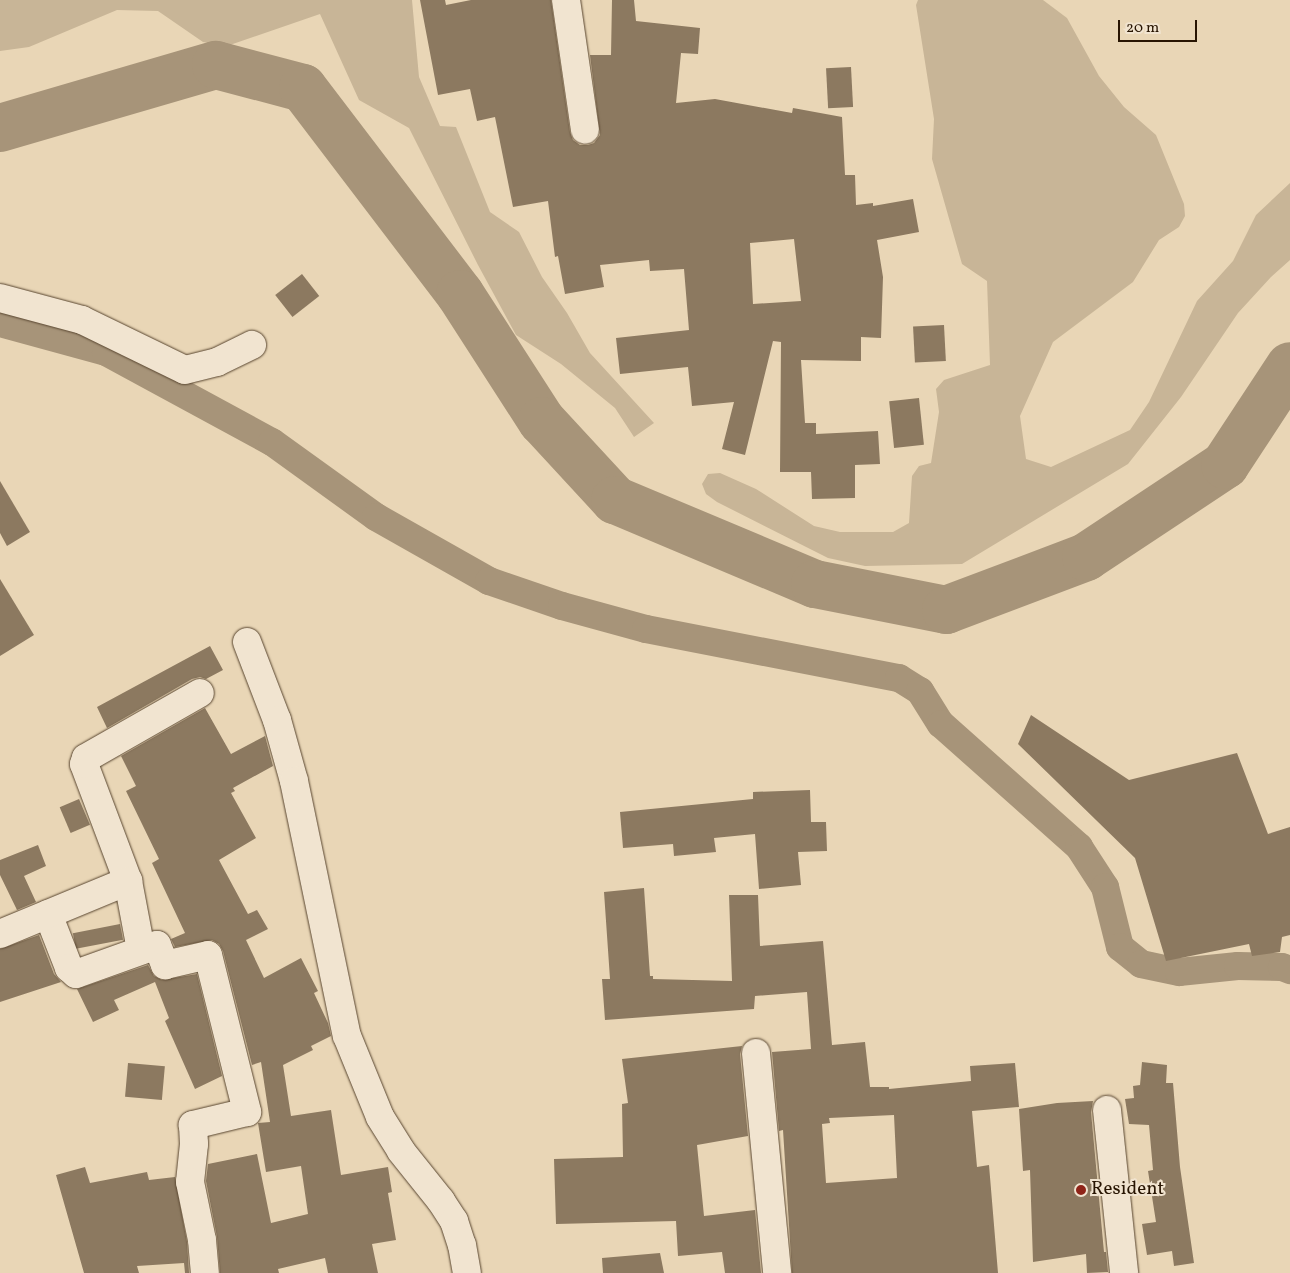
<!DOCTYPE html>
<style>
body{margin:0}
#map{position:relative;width:1290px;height:1273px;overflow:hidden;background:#e9d6b6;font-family:Vollkorn,serif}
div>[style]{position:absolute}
.green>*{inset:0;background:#c8b597}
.canal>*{height:28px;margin:-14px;padding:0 14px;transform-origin:14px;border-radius:14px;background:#a79479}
.river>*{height:48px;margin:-24px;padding:0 24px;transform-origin:24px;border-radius:24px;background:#a79479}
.building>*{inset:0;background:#8c7960;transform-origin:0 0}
.roads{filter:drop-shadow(0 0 1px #58452f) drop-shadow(0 0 1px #58452f)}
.street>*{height:28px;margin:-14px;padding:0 14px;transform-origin:14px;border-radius:14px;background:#f1e4d0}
.dots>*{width:14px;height:14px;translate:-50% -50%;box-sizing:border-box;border:2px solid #f1e4d0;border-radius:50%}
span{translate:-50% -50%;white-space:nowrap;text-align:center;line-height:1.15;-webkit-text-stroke:4px #f1e4d0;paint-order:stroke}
.poi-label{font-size:19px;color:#281502}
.left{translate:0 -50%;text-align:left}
.scale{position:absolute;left:1118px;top:20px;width:79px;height:22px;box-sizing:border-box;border:2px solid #281502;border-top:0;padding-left:6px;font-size:15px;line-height:18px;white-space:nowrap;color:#281502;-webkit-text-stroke:4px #f1e4d0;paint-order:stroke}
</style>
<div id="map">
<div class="green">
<div style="clip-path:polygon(0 0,412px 0,419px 77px,440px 126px,456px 127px,490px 212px,519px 232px,542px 277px,567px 313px,590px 353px,654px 423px,634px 437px,615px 408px,561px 364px,516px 335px,478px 265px,409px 128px,359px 100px,320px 14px,227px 46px,203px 42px,158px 11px,117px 10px,29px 47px,0 51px)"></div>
<div style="clip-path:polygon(918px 0,1043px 0,1067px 18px,1099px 76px,1124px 107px,1156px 135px,1184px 204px,1185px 216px,1179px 227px,1159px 240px,1133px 282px,1053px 342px,1020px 416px,1026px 459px,1051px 467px,1130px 430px,1149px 402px,1197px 301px,1233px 261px,1256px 215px,1290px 183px,1290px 260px,1271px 277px,1238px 313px,1181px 397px,1128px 464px,962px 564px,865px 566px,828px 558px,717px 502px,706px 494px,702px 484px,708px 474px,720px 473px,756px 489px,814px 526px,840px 532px,893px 532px,909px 523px,912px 476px,919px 466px,931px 463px,939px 412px,936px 389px,944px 380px,990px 365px,987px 281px,962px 264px,932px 159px,934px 119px,916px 5px)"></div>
</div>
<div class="canal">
<div style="left:0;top:323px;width:110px;rotate:15.3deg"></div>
<div style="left:106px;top:352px;width:189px;rotate:28.5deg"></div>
<div style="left:272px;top:442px;width:128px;rotate:35.8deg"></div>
<div style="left:376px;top:517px;width:130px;rotate:29.5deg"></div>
<div style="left:489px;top:581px;width:77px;rotate:18.9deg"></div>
<div style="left:562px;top:606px;width:87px;rotate:15.3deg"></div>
<div style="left:646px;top:629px;width:258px;rotate:11deg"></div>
<div style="left:899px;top:678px;width:25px;rotate:32deg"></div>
<div style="left:920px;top:691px;width:39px;rotate:58deg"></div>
<div style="left:941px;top:724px;width:185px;rotate:41.7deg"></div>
<div style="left:1079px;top:847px;width:48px;rotate:57deg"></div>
<div style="left:1105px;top:887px;width:62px;rotate:76deg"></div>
<div style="left:1120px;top:947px;width:27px;rotate:39deg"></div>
<div style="left:1141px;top:964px;width:39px;rotate:12deg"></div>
<div style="left:1179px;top:972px;width:59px;rotate:-5.8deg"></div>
<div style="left:1238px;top:966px;width:44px;rotate:1.3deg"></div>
<div style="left:1282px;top:967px;width:9px;rotate:21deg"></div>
</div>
<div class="river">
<div style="left:0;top:128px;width:225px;rotate:-16.3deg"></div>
<div style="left:216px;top:65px;width:90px;rotate:14.8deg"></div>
<div style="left:303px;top:88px;width:259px;rotate:52.7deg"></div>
<div style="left:460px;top:294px;width:151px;rotate:57.2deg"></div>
<div style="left:542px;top:421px;width:108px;rotate:47.3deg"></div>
<div style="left:615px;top:500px;width:217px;rotate:22.8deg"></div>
<div style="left:815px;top:584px;width:134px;rotate:11.2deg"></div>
<div style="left:946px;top:610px;width:150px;rotate:-20.7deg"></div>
<div style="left:1086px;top:557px;width:167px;rotate:-33.5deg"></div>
<div style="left:1225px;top:465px;width:118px;rotate:-56.7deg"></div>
</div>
<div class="building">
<div style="clip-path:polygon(evenodd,420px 0,445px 0,446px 5px,471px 0,551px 0,570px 132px,573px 140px,580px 145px,588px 145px,594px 143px,600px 135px,590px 55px,611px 55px,612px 0,634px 0,636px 21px,700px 28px,698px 54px,681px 53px,676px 103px,715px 99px,792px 113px,793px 108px,842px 117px,845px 175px,855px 175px,856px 205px,873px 203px,873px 206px,913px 199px,919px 232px,877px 240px,883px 277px,881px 338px,861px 337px,861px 361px,801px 360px,805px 423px,816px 423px,816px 434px,878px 431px,880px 464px,855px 465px,855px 498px,812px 499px,811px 472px,780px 472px,781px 342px,773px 341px,745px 455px,722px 449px,734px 402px,692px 406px,688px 367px,620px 374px,616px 338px,689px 330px,684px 269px,650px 271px,649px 260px,600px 265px,604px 287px,565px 294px,558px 256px,555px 257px,548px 201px,513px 207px,495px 117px,477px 121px,470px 89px,438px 95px,420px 0,794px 239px,801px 301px,753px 304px,750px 243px,794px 239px)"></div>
<div style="left:851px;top:67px;width:40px;height:25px;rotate:87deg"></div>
<div style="left:302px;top:274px;width:28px;height:34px;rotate:52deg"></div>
<div style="left:944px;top:325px;width:36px;height:31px;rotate:87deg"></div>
<div style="left:919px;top:398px;width:47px;height:30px;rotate:84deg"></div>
<div style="clip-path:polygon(0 481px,30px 532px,7px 546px,0 533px)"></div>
<div style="clip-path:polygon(0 579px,34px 635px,0 656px)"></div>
<div style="clip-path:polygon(210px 646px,223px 670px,206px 679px,200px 677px,192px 679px,107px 728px,97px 707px)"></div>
<div style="clip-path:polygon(205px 708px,231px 754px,265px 736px,273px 766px,233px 788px,235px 791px,231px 793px,256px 838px,219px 860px,248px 914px,257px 910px,268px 929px,246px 940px,264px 978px,301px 958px,318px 991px,314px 993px,328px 1023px,331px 1036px,311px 1046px,313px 1050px,283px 1065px,291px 1116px,331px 1110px,341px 1175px,388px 1167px,392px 1192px,388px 1193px,396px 1240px,372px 1244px,378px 1273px,328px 1273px,325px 1258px,278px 1269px,279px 1273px,220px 1273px,217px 1237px,206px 1181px,208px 1164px,257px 1154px,271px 1223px,308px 1214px,301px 1166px,266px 1172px,258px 1123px,270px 1122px,261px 1062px,252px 1065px,223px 951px,219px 944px,212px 940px,175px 947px,171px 939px,185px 933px,152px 863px,159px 859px,126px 791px,136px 786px,121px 756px)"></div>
<div style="clip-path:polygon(1031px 715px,1129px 780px,1237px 753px,1268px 834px,1290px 827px,1290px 935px,1282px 937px,1280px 952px,1252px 956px,1249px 944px,1166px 961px,1135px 858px,1018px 744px)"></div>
<div style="clip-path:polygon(810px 790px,811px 822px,826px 822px,827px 851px,798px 852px,801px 885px,759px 889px,755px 834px,714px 838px,716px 852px,674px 856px,673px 844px,623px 848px,620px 812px,753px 799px,753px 792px)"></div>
<div style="left:79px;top:799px;width:28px;height:21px;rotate:67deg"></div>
<div style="clip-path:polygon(38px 845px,46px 866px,24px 876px,36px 902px,17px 910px,0 875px,0 860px)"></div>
<div style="clip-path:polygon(evenodd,644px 888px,650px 976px,653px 976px,653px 979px,732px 981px,729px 895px,758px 895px,760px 946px,823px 941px,832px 1045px,865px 1042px,870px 1087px,889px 1087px,889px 1089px,971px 1081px,970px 1066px,1015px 1063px,1019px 1107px,972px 1111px,977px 1167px,989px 1165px,998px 1273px,792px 1273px,783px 1130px,779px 1131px,772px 1052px,811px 1049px,807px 992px,755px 996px,754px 1009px,605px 1020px,602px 979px,610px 979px,604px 892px,644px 888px,894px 1115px,897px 1178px,826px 1183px,822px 1124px,830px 1123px,829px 1118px,894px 1115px)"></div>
<div style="left:120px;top:924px;width:16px;height:48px;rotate:79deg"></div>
<div style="clip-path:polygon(39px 935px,54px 974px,61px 982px,0 1002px,0 949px)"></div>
<div style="clip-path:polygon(148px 965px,154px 976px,162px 980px,197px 974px,222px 1076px,195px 1089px,165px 1021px,169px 1018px,155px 982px,114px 1000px,119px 1010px,93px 1022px,77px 989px)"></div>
<div style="clip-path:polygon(742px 1046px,740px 1054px,748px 1136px,697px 1145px,704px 1216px,755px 1210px,761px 1273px,725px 1273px,722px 1252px,678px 1256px,676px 1221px,556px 1224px,554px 1159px,623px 1157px,622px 1104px,628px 1103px,622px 1059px)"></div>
<div style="clip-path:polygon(1142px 1062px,1167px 1065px,1166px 1083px,1173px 1083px,1180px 1167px,1194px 1263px,1174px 1266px,1172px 1251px,1147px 1255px,1142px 1224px,1156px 1222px,1148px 1171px,1153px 1170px,1149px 1125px,1129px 1124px,1125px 1099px,1134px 1098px,1133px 1086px,1140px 1085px)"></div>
<div style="left:128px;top:1063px;width:37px;height:34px;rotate:5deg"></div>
<div style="clip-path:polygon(1093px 1101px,1091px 1112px,1104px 1252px,1101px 1252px,1106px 1252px,1108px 1272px,1087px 1273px,1086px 1254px,1033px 1262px,1030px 1170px,1023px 1171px,1019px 1109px,1057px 1103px)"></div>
<div style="clip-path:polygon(85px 1167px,90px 1183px,147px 1172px,149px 1180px,175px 1177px,187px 1242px,189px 1273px,185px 1273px,184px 1263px,137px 1266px,139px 1273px,84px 1273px,56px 1175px)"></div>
<div style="clip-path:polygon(660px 1253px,664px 1273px,603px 1273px,602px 1258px)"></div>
</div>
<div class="roads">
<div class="street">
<div style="left:566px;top:0;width:131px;rotate:81.7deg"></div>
<div style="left:0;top:298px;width:85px;rotate:15deg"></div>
<div style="left:82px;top:320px;width:114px;rotate:25.9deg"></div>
<div style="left:185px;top:370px;width:33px;rotate:-14deg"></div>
<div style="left:217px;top:362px;width:39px;rotate:-26deg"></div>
<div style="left:247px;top:642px;width:84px;rotate:69deg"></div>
<div style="left:277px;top:720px;width:63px;rotate:74.4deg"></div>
<div style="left:294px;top:781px;width:260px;rotate:78.3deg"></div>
<div style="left:347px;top:1036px;width:87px;rotate:67.8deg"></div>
<div style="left:380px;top:1117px;width:40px;rotate:58deg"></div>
<div style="left:401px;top:1151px;width:64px;rotate:51.3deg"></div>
<div style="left:441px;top:1201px;width:24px;rotate:57deg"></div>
<div style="left:454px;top:1221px;width:25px;rotate:72deg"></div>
<div style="left:462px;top:1245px;width:28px;rotate:80deg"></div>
<div style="left:128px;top:881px;width:125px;rotate:-110.6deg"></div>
<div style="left:84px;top:764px;width:6px;rotate:-72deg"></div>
<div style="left:86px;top:758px;width:131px;rotate:-29.7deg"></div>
<div style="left:48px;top:914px;width:58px;rotate:68.7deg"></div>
<div style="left:69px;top:968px;width:9px;rotate:41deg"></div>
<div style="left:76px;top:974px;width:86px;rotate:-19.7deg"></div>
<div style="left:157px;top:945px;width:22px;rotate:68deg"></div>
<div style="left:165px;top:965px;width:44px;rotate:-13.1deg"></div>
<div style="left:208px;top:955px;width:162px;rotate:76deg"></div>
<div style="left:247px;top:1112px;width:56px;rotate:166.5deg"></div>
<div style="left:193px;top:1125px;width:19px;rotate:87deg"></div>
<div style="left:194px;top:1144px;width:38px;rotate:96deg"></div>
<div style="left:190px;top:1182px;width:59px;rotate:78.3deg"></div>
<div style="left:202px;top:1240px;width:33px;rotate:85deg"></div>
<div style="left:0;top:934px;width:139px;rotate:-22.5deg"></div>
<div style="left:128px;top:881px;width:70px;rotate:79.3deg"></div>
<div style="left:756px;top:1053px;width:221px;rotate:84.5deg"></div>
<div style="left:1107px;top:1110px;width:164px;rotate:84deg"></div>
</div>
</div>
<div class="dots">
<div style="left:1081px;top:1190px;background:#8f2418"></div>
</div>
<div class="poi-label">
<span class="left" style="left:1091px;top:1190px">Resident</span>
</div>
<div class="scale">20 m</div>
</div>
